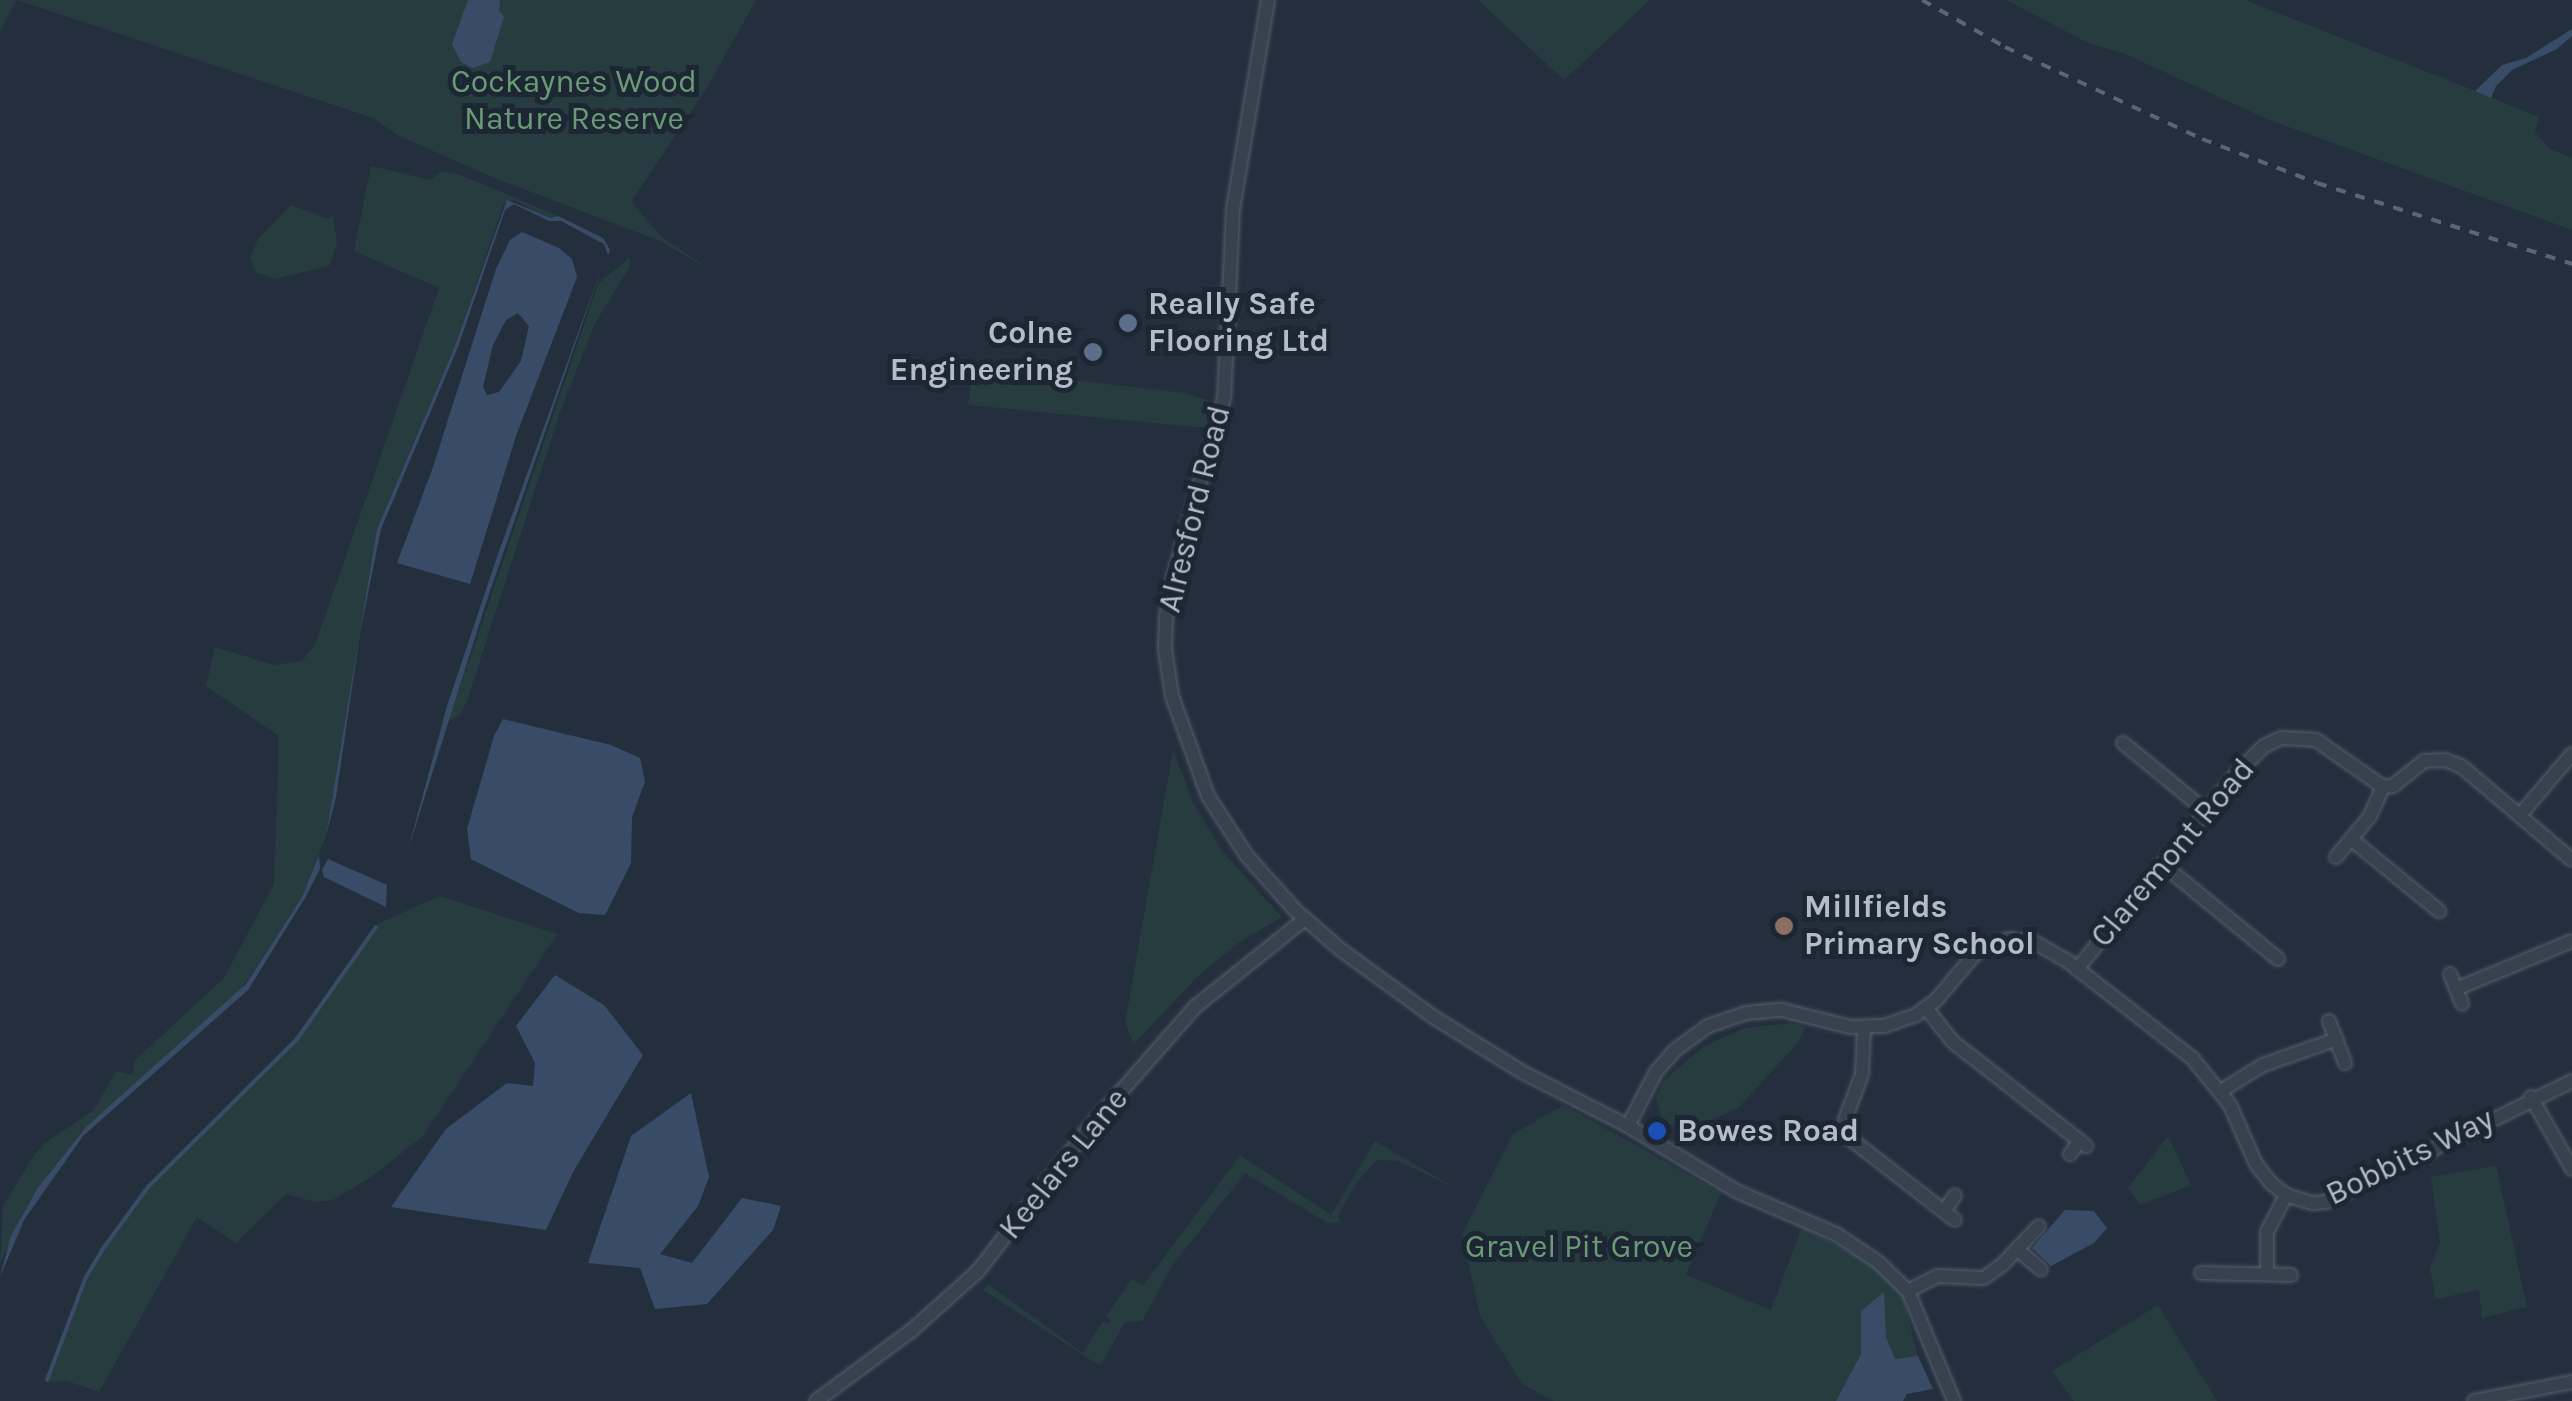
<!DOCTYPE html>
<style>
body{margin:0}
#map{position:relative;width:2572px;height:1401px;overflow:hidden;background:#242f3e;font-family:Karla,sans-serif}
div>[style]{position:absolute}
.green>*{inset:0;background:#263c3f}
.water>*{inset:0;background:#394c67}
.stream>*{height:4px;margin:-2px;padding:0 2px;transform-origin:2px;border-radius:2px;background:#394c67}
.roads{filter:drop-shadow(0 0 2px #565f6c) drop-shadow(0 0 2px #565f6c)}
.minor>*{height:12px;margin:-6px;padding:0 6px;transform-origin:6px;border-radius:6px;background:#38414e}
.rail>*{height:4px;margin-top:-2px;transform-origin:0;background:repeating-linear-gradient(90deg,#5a6575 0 10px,transparent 0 20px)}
.dots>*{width:28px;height:28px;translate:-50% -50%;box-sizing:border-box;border:5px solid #1d2633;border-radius:50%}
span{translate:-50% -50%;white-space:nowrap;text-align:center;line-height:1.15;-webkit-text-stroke:10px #1d2633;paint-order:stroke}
.park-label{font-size:32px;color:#6b9a76}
.poi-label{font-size:32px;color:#b4bcc9;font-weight:700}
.left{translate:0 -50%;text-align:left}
.right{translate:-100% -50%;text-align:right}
.street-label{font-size:32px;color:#b4bcc9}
</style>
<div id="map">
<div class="green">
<div style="clip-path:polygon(0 0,756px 0,708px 86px,631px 202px,663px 238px,716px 273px,660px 241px,490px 176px,397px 135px,373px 118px,17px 0,0 31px)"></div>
<div style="clip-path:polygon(1478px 0,1650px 0,1564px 80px)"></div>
<div style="clip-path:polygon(2006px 0,2245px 0,2458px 84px,2539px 117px,2535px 132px,2550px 149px,2572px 158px,2572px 230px,2267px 119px,2123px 53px,2090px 44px)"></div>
<div style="clip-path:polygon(371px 166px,431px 180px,441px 171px,458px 174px,558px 216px,551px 218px,514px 200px,504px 203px,453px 351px,377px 528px,326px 836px,302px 897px,240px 991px,82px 1132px,30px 1200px,0 1264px,3px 1206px,34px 1155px,45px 1143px,94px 1110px,116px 1071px,132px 1075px,135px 1060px,224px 978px,274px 884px,279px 736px,206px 686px,215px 647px,274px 665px,302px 661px,315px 645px,439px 288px,354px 251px)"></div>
<div style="clip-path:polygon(291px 205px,329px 219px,333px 215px,337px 243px,329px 266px,274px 279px,256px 272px,250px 258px,258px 239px)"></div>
<div style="clip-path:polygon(630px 257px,629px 268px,595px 323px,559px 415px,467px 701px,460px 715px,448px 722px,598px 284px)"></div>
<div style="clip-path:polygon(973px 369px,1185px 393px,1210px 401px,1206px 428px,968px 405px)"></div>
<div style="clip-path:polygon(1173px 750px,1193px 802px,1222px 851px,1282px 917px,1238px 943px,1197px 977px,1134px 1044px,1125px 1023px)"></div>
<div style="clip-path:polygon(440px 896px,557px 934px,422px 1137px,371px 1177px,333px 1200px,315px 1202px,286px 1194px,236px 1243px,197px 1217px,99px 1392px,67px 1381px,47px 1382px,88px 1272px,148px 1187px,297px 1039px,375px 925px)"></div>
<div style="clip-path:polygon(1792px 1023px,1806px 1027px,1797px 1044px,1738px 1108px,1703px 1124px,1667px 1125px,1662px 1119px,1656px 1098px,1664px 1080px,1703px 1047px,1744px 1028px)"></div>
<div style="clip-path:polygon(1564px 1105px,1721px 1193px,1686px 1275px,1771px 1310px,1802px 1227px,1879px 1267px,1903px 1296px,1918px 1356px,1895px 1360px,1886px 1337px,1883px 1293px,1861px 1311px,1861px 1354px,1836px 1401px,1553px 1401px,1522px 1384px,1480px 1316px,1462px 1234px,1513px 1134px)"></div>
<div style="clip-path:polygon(2168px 1136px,2191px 1185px,2140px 1205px,2128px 1188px)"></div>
<div style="clip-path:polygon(1375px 1141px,1457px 1189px,1398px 1161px,1377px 1160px,1357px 1182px,1338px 1216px,1341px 1222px,1329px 1224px,1245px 1173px,1172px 1266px,1142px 1321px,1125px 1322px,1100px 1366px,983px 1290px,988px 1284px,1083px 1353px,1103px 1321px,1108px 1324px,1111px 1320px,1106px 1316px,1132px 1279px,1143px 1286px,1240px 1155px,1331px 1215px)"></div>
<div style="clip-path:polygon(2496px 1166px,2527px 1307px,2482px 1318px,2479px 1290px,2436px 1299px,2430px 1269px,2440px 1242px,2431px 1177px)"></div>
<div style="clip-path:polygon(2158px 1305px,2217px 1401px,2074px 1401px,2052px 1371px)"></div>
</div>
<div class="water">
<div style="clip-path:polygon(468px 0,500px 0,499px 11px,504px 17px,490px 62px,473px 68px,461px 62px,452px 44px)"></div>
<div style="clip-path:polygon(2572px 29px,2572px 36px,2557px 49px,2512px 70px,2496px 86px,2491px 98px,2475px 91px,2502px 65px,2526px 58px)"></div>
<div style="clip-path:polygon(507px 200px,551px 218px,558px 216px,603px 238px,610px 250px,608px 255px,604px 244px,561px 221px,549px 221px,514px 204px,505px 210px,458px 347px,381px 529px,360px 633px,336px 797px,326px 836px,377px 529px,453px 351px)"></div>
<div style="clip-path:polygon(evenodd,522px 232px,559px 248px,572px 259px,577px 277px,516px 436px,470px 584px,397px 563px,432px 470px,496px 269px,510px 240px,522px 232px,518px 313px,529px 326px,521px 361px,499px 392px,487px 395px,483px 387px,493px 345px,506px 320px,518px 313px)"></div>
<div style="clip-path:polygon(604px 261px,486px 603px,408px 850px,447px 706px,498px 554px)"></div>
<div style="clip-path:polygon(503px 719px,611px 745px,640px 758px,645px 782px,632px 817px,631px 863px,605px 915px,579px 913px,471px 859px,467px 829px,494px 736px)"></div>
<div style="clip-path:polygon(319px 855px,320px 869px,305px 898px,248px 990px,83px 1136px,24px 1220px,0 1277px,11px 1236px,37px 1189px,87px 1126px,246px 984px,302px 897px)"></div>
<div style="clip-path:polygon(328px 859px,387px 885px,386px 907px,324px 877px,322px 870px)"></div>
<div style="clip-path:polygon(555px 975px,604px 1005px,643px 1055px,573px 1172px,546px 1230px,391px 1207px,446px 1129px,507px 1083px,533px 1086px,535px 1063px,516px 1026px)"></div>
<div style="clip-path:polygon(691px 1093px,709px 1177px,698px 1206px,660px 1254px,692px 1263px,742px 1198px,781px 1206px,773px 1230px,707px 1304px,655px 1309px,640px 1268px,588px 1263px,631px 1136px)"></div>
<div style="clip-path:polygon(2065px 1210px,2094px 1211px,2107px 1228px,2094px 1243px,2051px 1266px,2032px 1248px)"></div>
<div style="clip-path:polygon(1884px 1292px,1886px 1337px,1895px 1359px,1918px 1356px,1933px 1389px,1907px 1394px,1903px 1401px,1836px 1401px,1861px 1354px,1861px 1311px)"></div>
</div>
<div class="stream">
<div style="left:47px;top:1380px;width:110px;rotate:-69.3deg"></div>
<div style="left:86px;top:1277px;width:31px;rotate:-59deg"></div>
<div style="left:102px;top:1250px;width:78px;rotate:-53.9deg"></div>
<div style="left:148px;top:1187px;width:210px;rotate:-44.8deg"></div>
<div style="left:297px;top:1039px;width:137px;rotate:-54.8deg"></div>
</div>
<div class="roads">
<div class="minor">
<div style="left:1268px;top:0;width:213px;rotate:99.5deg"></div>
<div style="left:1233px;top:210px;width:188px;rotate:92.7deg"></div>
<div style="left:1224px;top:398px;width:187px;rotate:105.8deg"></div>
<div style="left:1173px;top:578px;width:40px;rotate:100deg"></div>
<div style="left:1166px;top:617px;width:32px;rotate:92deg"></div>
<div style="left:1165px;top:649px;width:48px;rotate:81.5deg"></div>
<div style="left:1172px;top:696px;width:106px;rotate:70.2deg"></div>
<div style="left:1208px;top:796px;width:72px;rotate:57deg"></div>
<div style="left:1247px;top:856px;width:71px;rotate:48.4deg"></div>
<div style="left:1294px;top:909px;width:62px;rotate:41.1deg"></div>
<div style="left:1341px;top:950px;width:116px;rotate:35.9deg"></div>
<div style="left:1435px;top:1018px;width:102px;rotate:31.8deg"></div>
<div style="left:1522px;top:1072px;width:119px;rotate:27deg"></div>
<div style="left:1628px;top:1126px;width:126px;rotate:31deg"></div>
<div style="left:1736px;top:1191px;width:109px;rotate:23.3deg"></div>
<div style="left:1836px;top:1234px;width:50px;rotate:33.7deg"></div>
<div style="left:1878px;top:1262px;width:42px;rotate:44deg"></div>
<div style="left:1908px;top:1291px;width:119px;rotate:67.3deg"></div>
<div style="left:2123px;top:743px;width:107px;rotate:39.3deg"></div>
<div style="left:2520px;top:815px;width:80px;rotate:-49.6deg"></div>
<div style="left:2351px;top:839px;width:114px;rotate:39.3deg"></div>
<div style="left:2336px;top:857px;width:53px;rotate:-50.3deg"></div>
<div style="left:2370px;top:816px;width:32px;rotate:-66deg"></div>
<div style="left:2162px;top:864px;width:150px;rotate:39.3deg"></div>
<div style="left:2077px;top:969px;width:256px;rotate:-50.7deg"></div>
<div style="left:2239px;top:771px;width:35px;rotate:-45deg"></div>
<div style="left:2264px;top:746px;width:19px;rotate:-25deg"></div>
<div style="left:2281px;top:738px;width:35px;rotate:3deg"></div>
<div style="left:2316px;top:740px;width:82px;rotate:35deg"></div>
<div style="left:2383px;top:787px;width:10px;rotate:-6deg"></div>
<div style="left:2393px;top:786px;width:40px;rotate:-39deg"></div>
<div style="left:2424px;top:761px;width:21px;rotate:-3deg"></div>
<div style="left:2445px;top:760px;width:17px;rotate:21deg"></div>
<div style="left:2461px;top:766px;width:145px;rotate:40.3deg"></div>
<div style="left:2450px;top:974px;width:32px;rotate:68deg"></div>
<div style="left:2456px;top:989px;width:126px;rotate:-22.5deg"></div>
<div style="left:1926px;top:1008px;width:43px;rotate:51.5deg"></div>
<div style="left:1953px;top:1042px;width:169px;rotate:38deg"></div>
<div style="left:2329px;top:1021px;width:45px;rotate:69.1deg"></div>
<div style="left:1864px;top:1028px;width:46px;rotate:92.5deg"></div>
<div style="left:1862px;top:1074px;width:49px;rotate:110.3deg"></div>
<div style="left:1845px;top:1120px;width:17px;rotate:80deg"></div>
<div style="left:1848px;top:1137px;width:135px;rotate:37.8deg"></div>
<div style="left:2221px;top:1091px;width:49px;rotate:-31.8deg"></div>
<div style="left:2263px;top:1065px;width:78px;rotate:-19.4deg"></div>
<div style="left:2531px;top:1097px;width:83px;rotate:60.3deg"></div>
<div style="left:1628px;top:1126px;width:61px;rotate:-62.6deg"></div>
<div style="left:1656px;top:1072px;width:28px;rotate:-49deg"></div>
<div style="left:1674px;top:1051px;width:42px;rotate:-36.3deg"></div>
<div style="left:1708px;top:1026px;width:39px;rotate:-19deg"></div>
<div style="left:1745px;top:1013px;width:37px;rotate:-5deg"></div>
<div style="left:1782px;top:1010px;width:70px;rotate:14deg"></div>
<div style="left:1850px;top:1027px;width:34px;rotate:-2deg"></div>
<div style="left:1884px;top:1026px;width:34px;rotate:-19deg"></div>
<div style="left:1916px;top:1015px;width:26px;rotate:-37deg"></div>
<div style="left:1937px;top:999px;width:60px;rotate:-49.7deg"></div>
<div style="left:1976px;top:953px;width:36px;rotate:-23deg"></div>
<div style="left:2009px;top:939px;width:27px;rotate:8deg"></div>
<div style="left:2036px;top:943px;width:34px;rotate:30deg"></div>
<div style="left:2066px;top:960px;width:160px;rotate:37.9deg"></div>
<div style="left:2192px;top:1058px;width:60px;rotate:51deg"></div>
<div style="left:2230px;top:1105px;width:64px;rotate:66.2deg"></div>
<div style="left:2256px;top:1164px;width:24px;rotate:52deg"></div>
<div style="left:2271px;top:1183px;width:19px;rotate:39deg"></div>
<div style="left:2286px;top:1195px;width:28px;rotate:17deg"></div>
<div style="left:2313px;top:1203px;width:13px;rotate:-4deg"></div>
<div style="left:2326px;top:1202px;width:274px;rotate:-26.2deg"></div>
<div style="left:2070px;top:1154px;width:15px;rotate:-53deg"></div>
<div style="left:1944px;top:1211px;width:19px;rotate:-55deg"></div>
<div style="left:2018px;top:1250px;width:30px;rotate:40deg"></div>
<div style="left:2267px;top:1272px;width:40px;rotate:-90deg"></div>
<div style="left:2267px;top:1232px;width:42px;rotate:-62.8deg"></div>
<div style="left:2201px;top:1273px;width:90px;rotate:1.3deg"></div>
<div style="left:1908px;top:1291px;width:33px;rotate:-27deg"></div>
<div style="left:1937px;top:1276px;width:47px;rotate:2.4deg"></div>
<div style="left:1984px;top:1278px;width:24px;rotate:-36deg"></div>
<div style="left:2003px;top:1264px;width:52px;rotate:-46.5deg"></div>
<div style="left:816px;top:1401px;width:118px;rotate:-36.4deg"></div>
<div style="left:911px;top:1331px;width:90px;rotate:-41.8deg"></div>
<div style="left:978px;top:1271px;width:180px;rotate:-52.2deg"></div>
<div style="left:1088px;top:1129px;width:162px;rotate:-48.7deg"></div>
<div style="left:1195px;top:1007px;width:141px;rotate:-38.7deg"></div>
<div style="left:2474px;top:1401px;width:100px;rotate:-11deg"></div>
</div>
</div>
<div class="rail">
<div style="left:1922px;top:0;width:95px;rotate:29.5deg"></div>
<div style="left:2005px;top:47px;width:217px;rotate:25deg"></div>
<div style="left:2202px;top:139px;width:123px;rotate:20.9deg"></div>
<div style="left:2317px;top:183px;width:268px;rotate:17.6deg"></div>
</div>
<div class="dots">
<div style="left:1128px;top:323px;background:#5c6f8a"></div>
<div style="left:1093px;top:352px;background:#5c6f8a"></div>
<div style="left:1784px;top:926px;background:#8d6e63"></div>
<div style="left:1657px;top:1131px;background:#1a4fb4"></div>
</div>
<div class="park-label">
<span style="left:574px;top:101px">Cockaynes Wood<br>Nature Reserve</span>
<span style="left:1579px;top:1247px">Gravel Pit Grove</span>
</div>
<div class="poi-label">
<span class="left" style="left:1148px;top:323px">Really Safe<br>Flooring Ltd</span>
<span class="right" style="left:1073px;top:352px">Colne<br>Engineering</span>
<span class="left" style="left:1804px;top:926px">Millfields<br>Primary School</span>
<span class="left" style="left:1677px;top:1131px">Bowes Road</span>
</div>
<div class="street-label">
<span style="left:1195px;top:509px;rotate:-76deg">Alresford Road</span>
<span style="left:2173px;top:853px;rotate:-50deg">Claremont Road</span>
<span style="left:2410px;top:1157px;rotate:-26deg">Bobbits Way</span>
<span style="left:1064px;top:1164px;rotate:-51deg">Keelars Lane</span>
</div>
</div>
